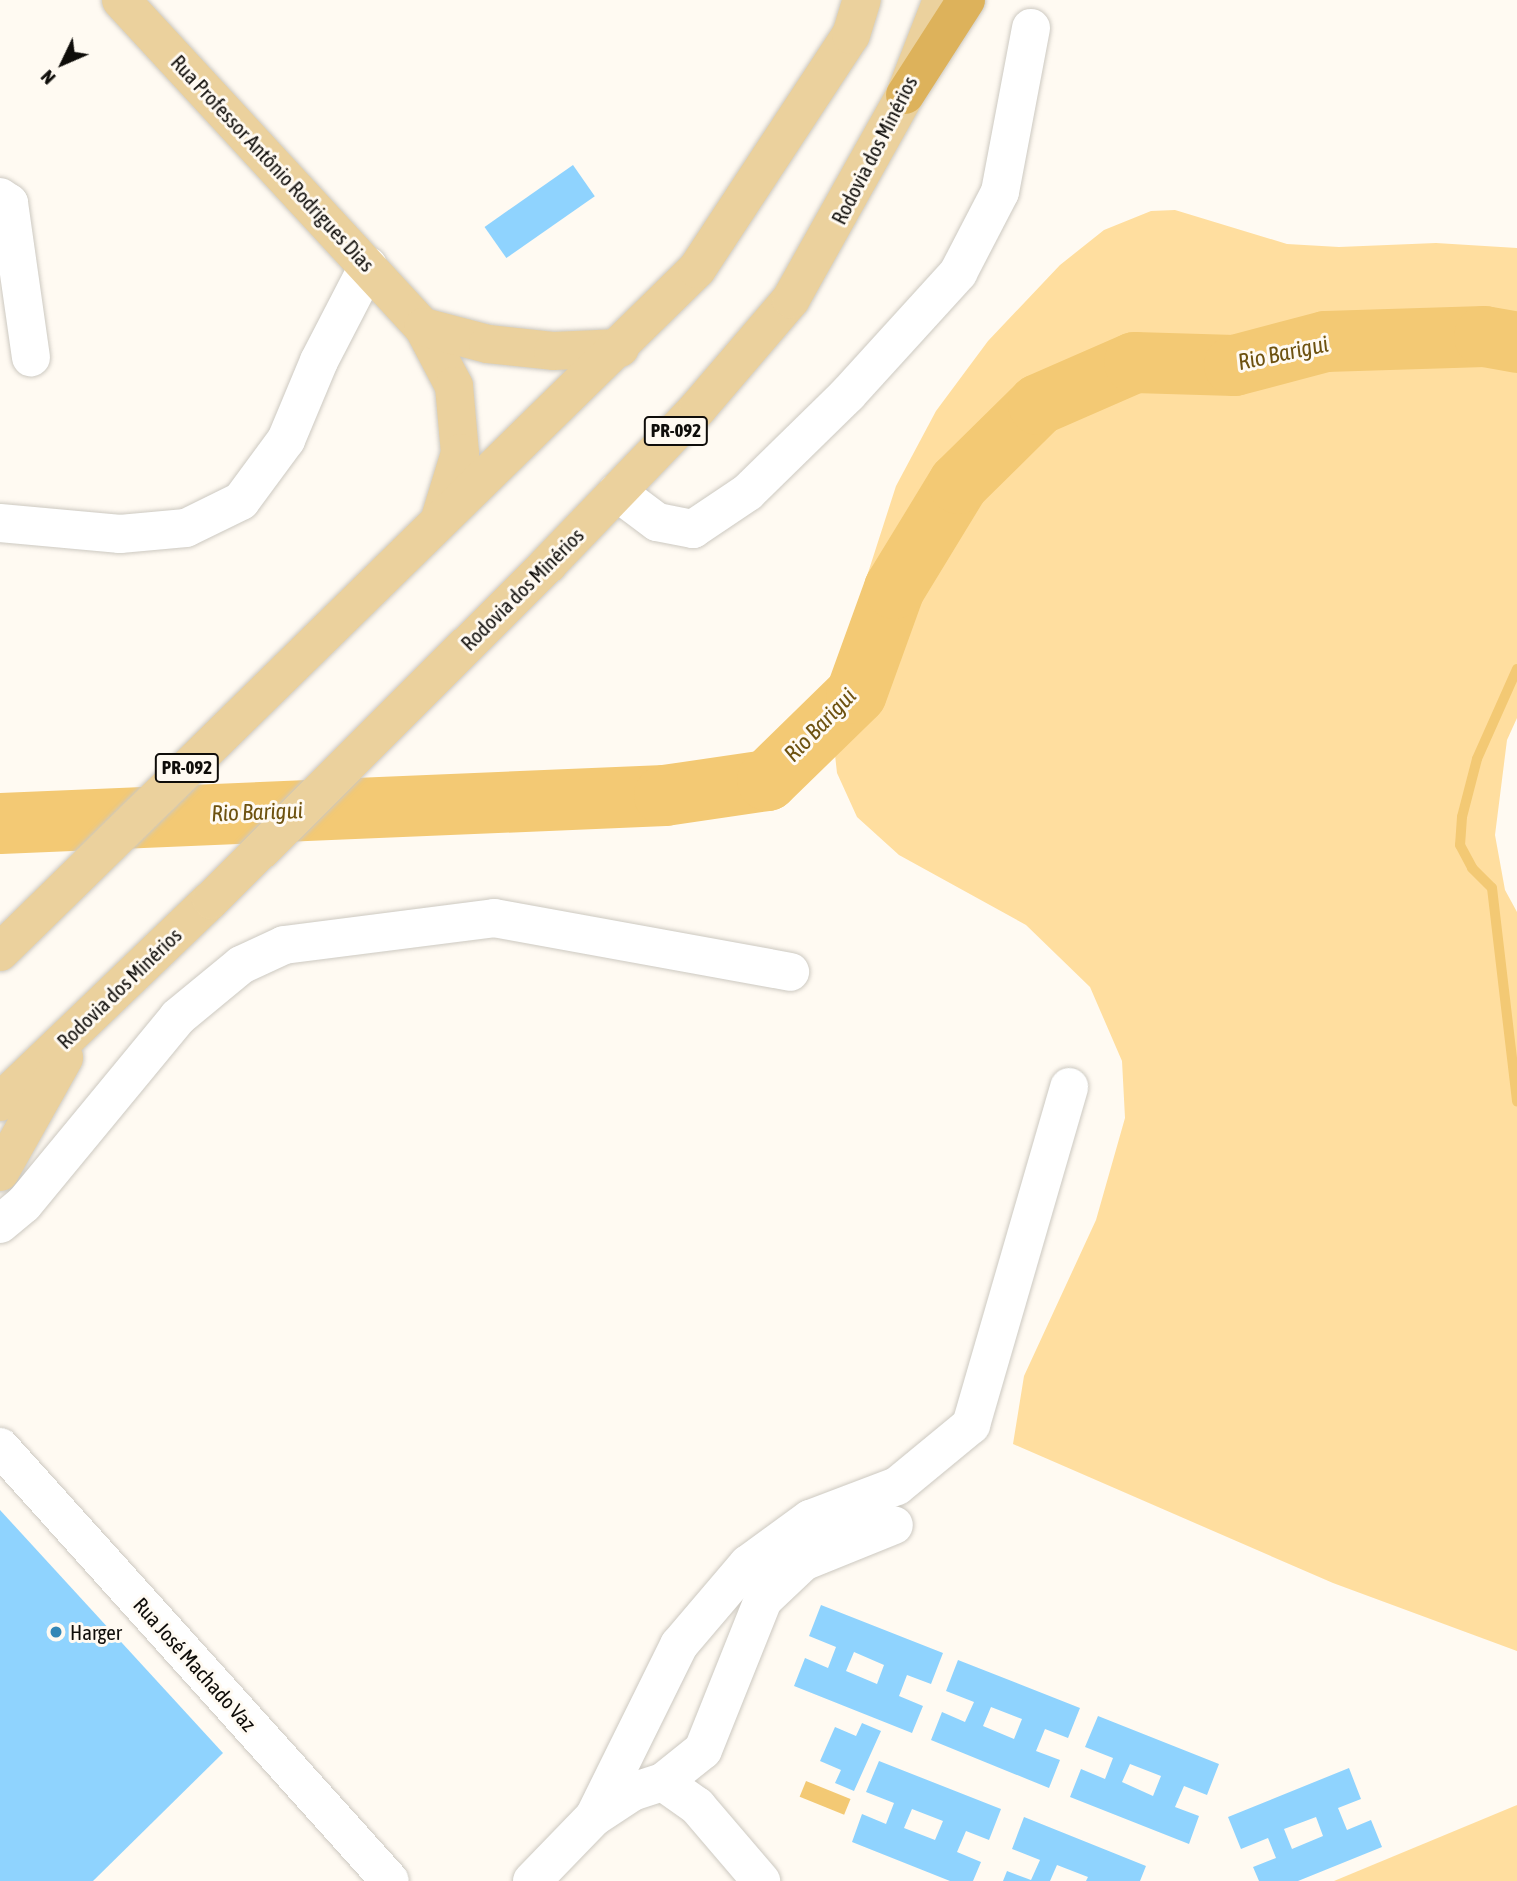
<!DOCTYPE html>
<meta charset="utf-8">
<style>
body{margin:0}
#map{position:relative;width:1517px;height:1881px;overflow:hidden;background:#fffaf2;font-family:"Asap Condensed",sans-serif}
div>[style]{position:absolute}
.green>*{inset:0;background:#ffde9f}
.water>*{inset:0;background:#f3c974;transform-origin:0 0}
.stream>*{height:10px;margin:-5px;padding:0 5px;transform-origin:5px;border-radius:5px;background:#f3c974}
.river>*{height:61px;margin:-30.5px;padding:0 30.5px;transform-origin:30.5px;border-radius:30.5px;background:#f3c974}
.building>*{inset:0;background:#8fd3fe;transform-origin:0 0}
.roads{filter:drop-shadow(0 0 2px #cdc9c1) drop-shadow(0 0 2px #cdc9c1)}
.minor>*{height:38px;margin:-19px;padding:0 19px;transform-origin:19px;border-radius:19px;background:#fff}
.major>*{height:38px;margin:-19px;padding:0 19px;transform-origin:19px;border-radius:19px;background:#ebd19d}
.highway>*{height:38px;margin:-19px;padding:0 19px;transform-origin:19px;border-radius:19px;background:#ddb25b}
.dots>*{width:19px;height:19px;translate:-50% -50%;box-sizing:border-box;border:4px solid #fffaf2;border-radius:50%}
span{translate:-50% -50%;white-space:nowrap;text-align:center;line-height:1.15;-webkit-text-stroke:6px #fffaf2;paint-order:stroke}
.shield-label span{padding:2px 5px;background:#fffaf2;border:2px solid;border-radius:5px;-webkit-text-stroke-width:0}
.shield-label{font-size:19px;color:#0f0d0a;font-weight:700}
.street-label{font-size:21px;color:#0f0d0a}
.poi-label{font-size:21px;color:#0f0d0a}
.left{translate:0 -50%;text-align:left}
.water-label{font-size:23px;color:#6e5210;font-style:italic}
.north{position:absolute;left:28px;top:28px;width:70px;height:70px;-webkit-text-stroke:5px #fffaf2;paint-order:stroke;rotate:226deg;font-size:19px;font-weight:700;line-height:28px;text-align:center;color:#0f0d0a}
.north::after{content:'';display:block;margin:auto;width:24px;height:32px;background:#0f0d0a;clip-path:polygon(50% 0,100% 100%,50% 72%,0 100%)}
</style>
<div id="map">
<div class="green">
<div style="clip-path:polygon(1175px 210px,1287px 244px,1339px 247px,1436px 243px,1517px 248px,1517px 718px,1507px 740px,1495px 835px,1505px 890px,1517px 912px,1517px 1651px,1333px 1583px,1013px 1444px,1024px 1376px,1096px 1220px,1125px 1118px,1122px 1061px,1090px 987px,1026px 925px,899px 855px,857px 817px,837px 773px,833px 737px,847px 638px,896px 486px,936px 411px,988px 341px,1060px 265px,1104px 230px,1151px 211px)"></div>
<div style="clip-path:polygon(1517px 1805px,1517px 1881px,1334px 1881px)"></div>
</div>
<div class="water">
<div style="left:806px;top:1781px;width:48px;height:17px;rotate:22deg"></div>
</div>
<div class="stream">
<div style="left:1517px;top:669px;width:98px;rotate:114deg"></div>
<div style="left:1477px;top:759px;width:60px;rotate:104.5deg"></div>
<div style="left:1462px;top:817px;width:28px;rotate:94deg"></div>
<div style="left:1460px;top:845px;width:26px;rotate:62deg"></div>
<div style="left:1472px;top:868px;width:28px;rotate:45deg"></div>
<div style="left:1492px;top:888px;width:215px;rotate:83.3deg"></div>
</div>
<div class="river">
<div style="left:0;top:823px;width:665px;rotate:-2.41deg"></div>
<div style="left:664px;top:795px;width:104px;rotate:-8.3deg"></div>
<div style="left:767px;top:780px;width:124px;rotate:-44.3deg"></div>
<div style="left:856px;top:693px;width:112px;rotate:-70.1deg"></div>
<div style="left:894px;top:588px;width:123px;rotate:-58.6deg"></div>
<div style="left:958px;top:483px;width:112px;rotate:-44.6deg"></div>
<div style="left:1038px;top:404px;width:105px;rotate:-23.6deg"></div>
<div style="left:1134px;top:362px;width:100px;rotate:1.7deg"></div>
<div style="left:1234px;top:365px;width:94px;rotate:-14.8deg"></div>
<div style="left:1325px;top:341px;width:159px;rotate:-1.8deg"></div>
<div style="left:1484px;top:336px;width:34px;rotate:10deg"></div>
</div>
<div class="building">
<div style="left:573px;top:165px;width:38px;height:108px;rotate:55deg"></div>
<div style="clip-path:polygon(0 1510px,223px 1753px,93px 1881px,0 1881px)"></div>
<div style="clip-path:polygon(evenodd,821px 1605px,943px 1653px,931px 1684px,907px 1675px,899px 1696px,923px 1706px,912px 1733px,794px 1686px,805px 1658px,828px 1668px,836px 1647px,809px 1636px,821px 1605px,854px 1652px,884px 1665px,877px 1684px,846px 1671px,854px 1652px)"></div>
<div style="clip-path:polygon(evenodd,958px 1660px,1080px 1708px,1068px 1738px,1045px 1729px,1036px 1751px,1060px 1760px,1049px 1788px,931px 1740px,942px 1712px,965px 1722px,974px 1702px,946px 1691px,958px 1660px,991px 1707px,1022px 1719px,1014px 1739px,983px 1726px,991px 1707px)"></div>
<div style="clip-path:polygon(evenodd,1098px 1716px,1219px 1764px,1207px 1795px,1184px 1786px,1175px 1807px,1199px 1816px,1189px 1844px,1070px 1797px,1081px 1769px,1105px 1779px,1113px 1758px,1085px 1747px,1098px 1716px,1130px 1764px,1161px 1776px,1153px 1796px,1122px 1782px,1130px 1764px)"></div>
<div style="clip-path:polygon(862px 1723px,881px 1731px,854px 1791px,835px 1783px,841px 1770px,820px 1761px,835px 1727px,856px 1736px)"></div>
<div style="clip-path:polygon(evenodd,879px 1761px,1001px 1809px,989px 1840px,966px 1831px,957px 1852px,981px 1862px,973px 1881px,950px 1881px,852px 1842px,862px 1814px,886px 1824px,894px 1803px,866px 1792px,879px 1761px,912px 1809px,943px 1821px,935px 1840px,904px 1828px,912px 1809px)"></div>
<div style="clip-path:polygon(evenodd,1349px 1768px,1361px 1799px,1338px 1808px,1347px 1830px,1371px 1820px,1382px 1847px,1298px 1881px,1259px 1881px,1253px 1867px,1276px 1858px,1268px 1838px,1241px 1849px,1228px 1817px,1349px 1768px,1316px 1817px,1323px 1836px,1292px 1849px,1284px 1829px,1316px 1817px)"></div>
<div style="clip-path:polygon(1024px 1817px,1146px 1866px,1140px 1881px,1086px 1881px,1088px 1877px,1057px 1865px,1050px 1881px,1003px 1881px,1007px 1871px,1031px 1880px,1040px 1860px,1012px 1849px)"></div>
</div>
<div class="roads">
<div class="minor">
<div style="left:0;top:197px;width:11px;rotate:34deg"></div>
<div style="left:9px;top:203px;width:156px;rotate:81.9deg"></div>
<div style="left:617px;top:492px;width:50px;rotate:36.9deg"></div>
<div style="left:657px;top:522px;width:37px;rotate:11deg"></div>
<div style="left:693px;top:529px;width:66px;rotate:-33.9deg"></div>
<div style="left:748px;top:492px;width:140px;rotate:-44.4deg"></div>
<div style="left:848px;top:394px;width:164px;rotate:-47.7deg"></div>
<div style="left:958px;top:273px;width:91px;rotate:-62.6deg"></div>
<div style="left:1000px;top:192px;width:167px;rotate:-79.3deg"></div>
<div style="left:0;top:523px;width:121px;rotate:5.2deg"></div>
<div style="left:120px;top:534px;width:66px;rotate:-5.2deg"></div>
<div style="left:186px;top:528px;width:61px;rotate:-26.1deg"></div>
<div style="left:241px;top:501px;width:76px;rotate:-53.6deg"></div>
<div style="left:286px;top:440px;width:86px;rotate:-67.3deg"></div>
<div style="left:319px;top:361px;width:107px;rotate:-62.7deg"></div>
<div style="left:0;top:1224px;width:31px;rotate:-40deg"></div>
<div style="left:24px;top:1204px;width:242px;rotate:-50.5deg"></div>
<div style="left:178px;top:1017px;width:82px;rotate:-39.5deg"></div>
<div style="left:241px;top:965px;width:47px;rotate:-24.9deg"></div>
<div style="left:284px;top:945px;width:212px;rotate:-7.3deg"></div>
<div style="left:494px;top:918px;width:301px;rotate:10.3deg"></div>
<div style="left:0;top:1447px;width:583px;rotate:48.06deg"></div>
<div style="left:663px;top:1782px;width:51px;rotate:-38.7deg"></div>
<div style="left:703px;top:1750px;width:162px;rotate:-68.2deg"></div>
<div style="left:763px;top:1600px;width:55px;rotate:-43.5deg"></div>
<div style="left:803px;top:1562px;width:98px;rotate:-22.1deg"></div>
<div style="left:594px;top:1817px;width:192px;rotate:-63.7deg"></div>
<div style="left:679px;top:1645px;width:106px;rotate:-49.6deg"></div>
<div style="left:748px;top:1564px;width:77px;rotate:-36deg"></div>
<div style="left:810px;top:1519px;width:93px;rotate:-20.8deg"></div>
<div style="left:897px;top:1486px;width:96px;rotate:-39.5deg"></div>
<div style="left:971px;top:1425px;width:352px;rotate:-73.8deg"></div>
<div style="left:532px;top:1881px;width:89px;rotate:-45.9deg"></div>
<div style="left:594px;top:1817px;width:45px;rotate:-33.3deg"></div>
<div style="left:632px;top:1792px;width:33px;rotate:-18deg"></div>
<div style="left:663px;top:1782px;width:42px;rotate:35.2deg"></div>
<div style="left:697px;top:1806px;width:99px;rotate:49.5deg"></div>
</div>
<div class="major">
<div style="left:121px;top:0;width:445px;rotate:47.3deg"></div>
<div style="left:423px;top:327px;width:67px;rotate:62.3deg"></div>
<div style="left:454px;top:386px;width:67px;rotate:84.9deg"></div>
<div style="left:460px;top:453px;width:65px;rotate:107deg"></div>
<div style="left:423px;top:327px;width:67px;rotate:14.7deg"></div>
<div style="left:488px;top:344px;width:65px;rotate:6.1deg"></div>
<div style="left:553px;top:351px;width:67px;rotate:-2.6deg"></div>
<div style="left:0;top:952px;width:976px;rotate:-44.42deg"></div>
<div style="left:697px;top:269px;width:280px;rotate:-56.7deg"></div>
<div style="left:851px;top:35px;width:37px;rotate:-73deg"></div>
<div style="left:0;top:1102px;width:292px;rotate:-43.8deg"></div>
<div style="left:211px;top:900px;width:476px;rotate:-44.9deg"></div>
<div style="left:548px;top:564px;width:216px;rotate:-46.1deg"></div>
<div style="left:698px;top:408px;width:143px;rotate:-49.5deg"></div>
<div style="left:791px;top:299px;width:234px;rotate:-60.8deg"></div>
<div style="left:905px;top:95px;width:102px;rotate:-68.7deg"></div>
<div style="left:0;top:1172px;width:131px;rotate:-60.7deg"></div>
</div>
<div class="highway">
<div style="left:905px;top:95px;width:113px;rotate:-57.3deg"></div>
</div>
</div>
<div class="dots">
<div style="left:56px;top:1632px;background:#3286b6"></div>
</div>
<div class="shield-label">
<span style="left:676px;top:431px">PR-092</span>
<span style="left:187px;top:768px">PR-092</span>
</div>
<div class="street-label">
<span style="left:874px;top:150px;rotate:-63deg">Rodovia dos Minérios</span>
<span style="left:273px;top:163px;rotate:47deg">Rua Professor Antônio Rodrigues Dias</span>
<span style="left:522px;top:589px;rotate:-45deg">Rodovia dos Minérios</span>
<span style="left:119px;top:988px;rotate:-44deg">Rodovia dos Minérios</span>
<span style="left:195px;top:1664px;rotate:48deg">Rua José Machado Vaz</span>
</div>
<div class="poi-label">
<span class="left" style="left:70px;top:1632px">Harger</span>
</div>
<div class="water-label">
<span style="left:1283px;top:353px;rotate:-12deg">Rio Barigui</span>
<span style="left:820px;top:725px;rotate:-46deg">Rio Barigui</span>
<span style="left:257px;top:812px;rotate:-2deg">Rio Barigui</span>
</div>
<div class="north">N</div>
</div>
